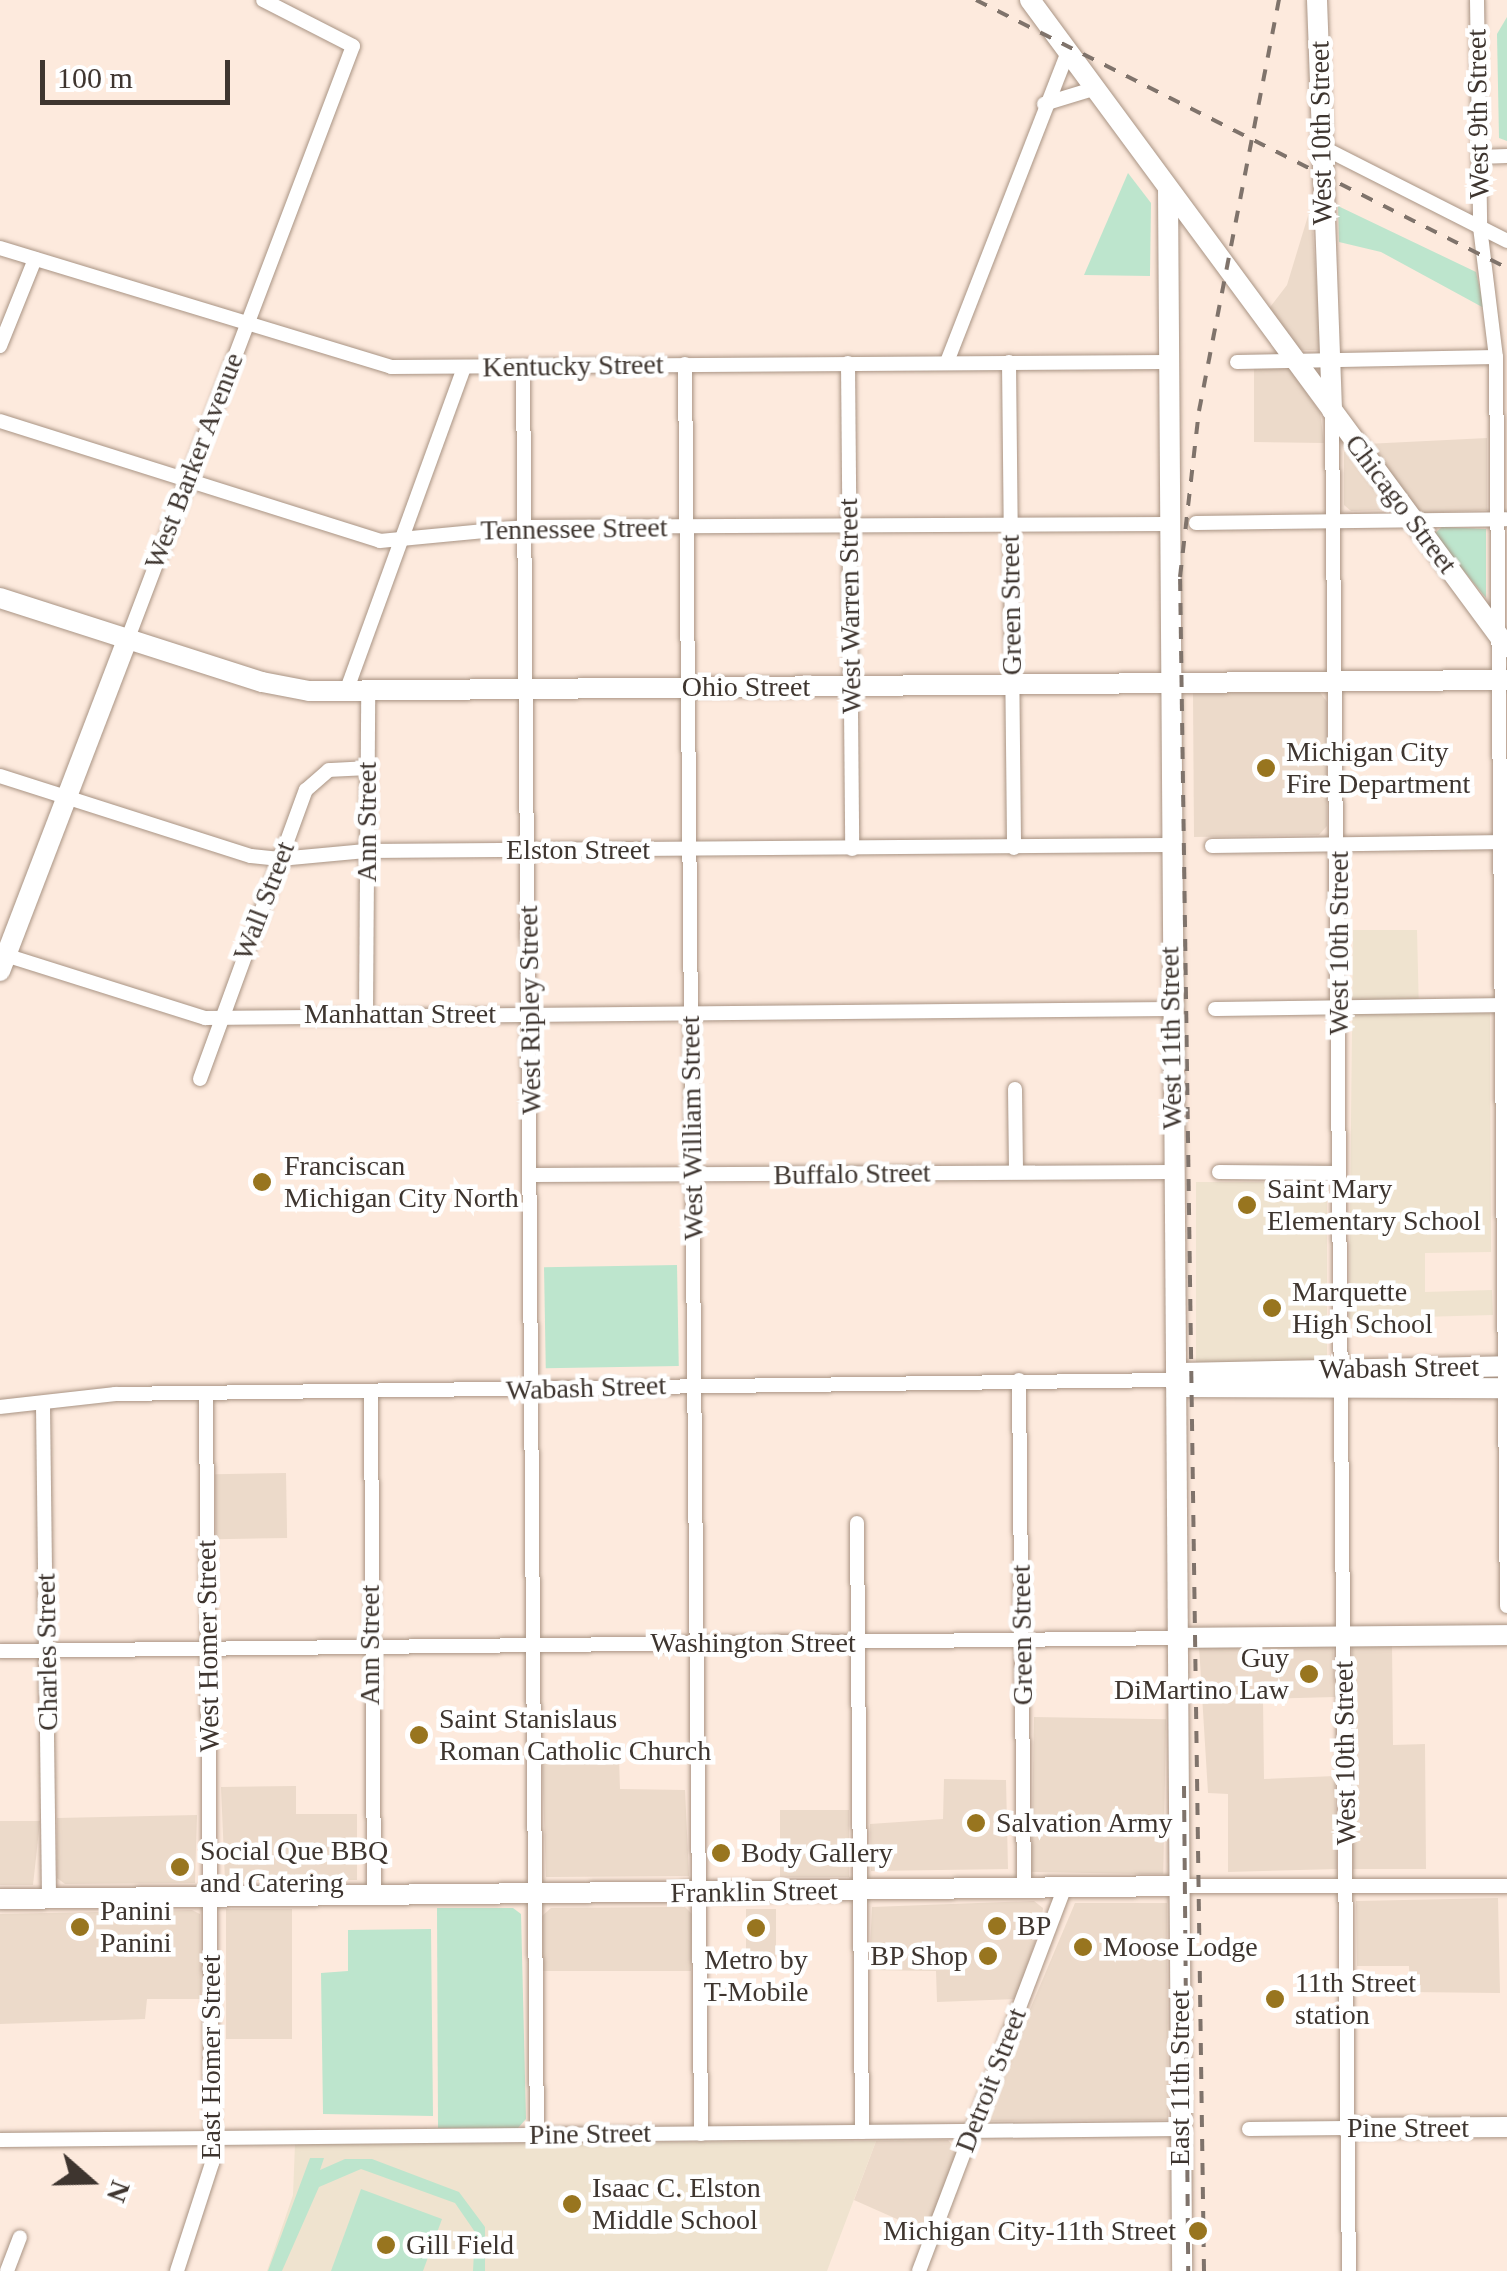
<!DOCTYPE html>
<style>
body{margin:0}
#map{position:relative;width:1507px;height:2271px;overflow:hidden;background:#fdeadd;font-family:Georgia,serif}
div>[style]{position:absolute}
.commercial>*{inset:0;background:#ecdaca;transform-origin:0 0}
.education>*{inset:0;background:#efe3cf;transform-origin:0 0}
.green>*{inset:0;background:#bde5cd;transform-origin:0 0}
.roads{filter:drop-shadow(0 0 2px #a99484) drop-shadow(0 0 2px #a99484)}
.street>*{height:14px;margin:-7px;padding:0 7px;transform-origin:7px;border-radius:7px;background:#fff}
.secondary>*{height:20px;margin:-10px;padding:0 10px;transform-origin:10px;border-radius:10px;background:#fff}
.rail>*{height:4px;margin-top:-2px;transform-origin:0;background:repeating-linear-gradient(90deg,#7f736b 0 12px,transparent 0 24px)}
.dots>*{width:28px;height:28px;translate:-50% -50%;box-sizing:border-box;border:5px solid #fff;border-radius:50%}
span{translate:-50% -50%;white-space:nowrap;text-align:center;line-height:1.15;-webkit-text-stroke:9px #fff;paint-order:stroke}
.street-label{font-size:28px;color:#3e352f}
.poi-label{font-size:28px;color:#3e352f}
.left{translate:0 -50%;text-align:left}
.right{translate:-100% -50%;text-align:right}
.north{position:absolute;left:40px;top:2131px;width:100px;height:100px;-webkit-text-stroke:8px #fff;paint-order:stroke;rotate:110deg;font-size:28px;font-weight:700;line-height:40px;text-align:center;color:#3e352f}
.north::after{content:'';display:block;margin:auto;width:35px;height:45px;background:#3e352f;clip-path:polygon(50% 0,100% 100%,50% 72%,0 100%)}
.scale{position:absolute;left:40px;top:60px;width:190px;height:45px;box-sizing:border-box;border:5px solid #3e352f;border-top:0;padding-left:12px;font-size:30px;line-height:35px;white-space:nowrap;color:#3e352f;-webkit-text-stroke:8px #fff;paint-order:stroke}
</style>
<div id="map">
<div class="commercial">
<div style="clip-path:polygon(1311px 206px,1321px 350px,1296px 350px,1268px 310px,1287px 285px)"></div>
<div style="clip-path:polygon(1254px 367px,1289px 368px,1320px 412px,1324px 443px,1254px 442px)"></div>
<div style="clip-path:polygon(1487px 438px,1487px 510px,1420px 513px,1366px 444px)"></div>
<div style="clip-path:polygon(1350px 451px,1389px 501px,1388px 510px,1351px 511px,1344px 505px,1344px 452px)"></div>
<div style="clip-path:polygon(1319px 691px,1327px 702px,1327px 826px,1319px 835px,1194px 837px,1193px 693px)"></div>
<div style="left:286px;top:1473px;width:65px;height:71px;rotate:89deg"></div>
<div style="clip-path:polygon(1392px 1642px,1393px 1745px,1425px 1744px,1426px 1869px,1353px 1869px,1352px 1644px)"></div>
<div style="clip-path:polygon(1199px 1646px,1333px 1646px,1335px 1697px,1263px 1699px,1264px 1779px,1335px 1776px,1337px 1869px,1228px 1872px,1228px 1794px,1208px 1793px)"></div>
<div style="left:1034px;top:1717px;width:132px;height:155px;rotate:1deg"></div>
<div style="clip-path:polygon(542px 1758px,619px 1758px,620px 1789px,685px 1790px,689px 1876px,546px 1877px)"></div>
<div style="clip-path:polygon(944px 1779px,1006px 1780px,1008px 1869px,871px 1871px,870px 1824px,943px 1819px)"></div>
<div style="clip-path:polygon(296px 1786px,296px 1814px,357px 1814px,357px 1880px,225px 1881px,221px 1787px)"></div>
<div style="left:780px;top:1810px;width:69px;height:67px"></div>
<div style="clip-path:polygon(197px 1815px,195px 1883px,65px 1884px,57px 1878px,57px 1818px)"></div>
<div style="clip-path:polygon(0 1821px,40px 1821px,33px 1885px,0 1885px)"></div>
<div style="clip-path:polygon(1498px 1898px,1500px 1993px,1410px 1992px,1409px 1966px,1357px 1966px,1356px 1901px)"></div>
<div style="clip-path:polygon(1034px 1901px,1043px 1908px,1041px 1925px,1016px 1999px,937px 2002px,936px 1971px,869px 1970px,872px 1907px)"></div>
<div style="clip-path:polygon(1075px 1903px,1167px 1903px,1168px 2120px,990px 2121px,998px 2085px)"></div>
<div style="clip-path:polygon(685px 1907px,692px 1914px,691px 1971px,543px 1971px,542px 1916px,551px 1908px)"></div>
<div style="left:226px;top:1909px;width:66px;height:130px"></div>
<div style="left:746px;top:1909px;width:30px;height:51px"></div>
<div style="clip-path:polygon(192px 1910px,200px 1914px,201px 1999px,147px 1999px,145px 2019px,0 2024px,0 1914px)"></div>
<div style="clip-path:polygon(948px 2140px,958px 2152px,926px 2232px,854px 2200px,876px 2141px)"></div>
</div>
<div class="education">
<div style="clip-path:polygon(1353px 930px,1417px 930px,1419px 1013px,1490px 1013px,1491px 1252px,1425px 1253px,1425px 1292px,1492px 1290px,1493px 1315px,1349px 1319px)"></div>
<div style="left:1327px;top:1182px;width:180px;height:131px;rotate:90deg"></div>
<div style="clip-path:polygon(876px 2141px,827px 2271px,267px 2271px,293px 2195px,295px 2144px)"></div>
</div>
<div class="green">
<div style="clip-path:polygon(1507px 17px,1507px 141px,1499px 138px,1497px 34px)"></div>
<div style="clip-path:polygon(1128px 173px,1151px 203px,1150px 276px,1084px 275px)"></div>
<div style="clip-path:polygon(1338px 206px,1476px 272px,1484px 308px,1381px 252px,1339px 242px)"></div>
<div style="clip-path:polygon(1442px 527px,1486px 529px,1486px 598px,1434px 534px)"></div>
<div style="left:677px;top:1265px;width:101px;height:133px;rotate:89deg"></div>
<div style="clip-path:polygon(437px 1908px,513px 1908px,521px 1914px,526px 2119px,518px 2128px,438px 2128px)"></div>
<div style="clip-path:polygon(431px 1929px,433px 2116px,323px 2114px,321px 1973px,348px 1971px,348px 1930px)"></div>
<div style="clip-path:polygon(310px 2158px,324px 2158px,320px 2170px,345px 2159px,372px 2159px,459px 2192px,485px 2227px,485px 2271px,473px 2271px,475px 2232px,455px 2203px,361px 2169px,319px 2187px,282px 2271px,268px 2271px)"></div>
<div style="clip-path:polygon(361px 2189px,442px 2219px,423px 2271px,331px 2271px)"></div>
</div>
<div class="roads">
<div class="street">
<div style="left:1477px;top:0;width:227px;rotate:89.2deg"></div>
<div style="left:1480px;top:227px;width:131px;rotate:83deg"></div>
<div style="left:1496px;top:357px;width:1249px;rotate:89.5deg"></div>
<div style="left:1044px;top:104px;width:51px;rotate:-17deg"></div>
<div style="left:1320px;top:146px;width:210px;rotate:26.9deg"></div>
<div style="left:1479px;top:157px;width:28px;rotate:-2deg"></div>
<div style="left:0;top:248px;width:409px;rotate:16.9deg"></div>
<div style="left:391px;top:367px;width:774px;rotate:-0.37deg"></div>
<div style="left:0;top:346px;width:94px;rotate:-68.1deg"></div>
<div style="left:947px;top:362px;width:330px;rotate:-68.7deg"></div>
<div style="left:1009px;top:362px;width:486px;rotate:89.4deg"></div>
<div style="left:1237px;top:362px;width:259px;rotate:-1.1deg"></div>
<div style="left:848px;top:363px;width:486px;rotate:89.5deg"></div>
<div style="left:685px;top:364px;width:1770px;rotate:89.48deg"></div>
<div style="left:523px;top:366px;width:1769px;rotate:89.55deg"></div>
<div style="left:1332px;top:413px;width:1858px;rotate:89.48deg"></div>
<div style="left:0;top:421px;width:398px;rotate:17.5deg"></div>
<div style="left:380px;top:541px;width:147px;rotate:-5.5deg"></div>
<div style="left:526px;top:527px;width:641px;rotate:-0.27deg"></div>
<div style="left:1196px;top:523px;width:310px;rotate:-0.7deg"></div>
<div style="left:128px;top:638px;width:633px;rotate:-69.19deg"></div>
<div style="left:353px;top:46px;width:101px;rotate:-152.9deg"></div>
<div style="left:347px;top:689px;width:342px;rotate:-70deg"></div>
<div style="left:0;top:776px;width:263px;rotate:17.7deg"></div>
<div style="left:251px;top:856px;width:29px;rotate:6deg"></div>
<div style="left:280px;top:859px;width:86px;rotate:-5.3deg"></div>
<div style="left:366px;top:851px;width:803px;rotate:-0.43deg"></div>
<div style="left:1212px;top:846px;width:294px;rotate:-0.8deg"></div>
<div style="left:2px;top:954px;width:213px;rotate:17.5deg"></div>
<div style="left:205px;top:1018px;width:966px;rotate:-0.53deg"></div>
<div style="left:1215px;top:1009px;width:292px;rotate:-0.8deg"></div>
<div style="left:366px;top:1014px;width:325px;rotate:-89.6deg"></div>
<div style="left:200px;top:1079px;width:308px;rotate:-69.9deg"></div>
<div style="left:306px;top:790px;width:30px;rotate:-41deg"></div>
<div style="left:329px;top:770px;width:38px;rotate:-3deg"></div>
<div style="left:1015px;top:1089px;width:82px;rotate:89.3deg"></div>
<div style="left:1219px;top:1172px;width:119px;rotate:0.5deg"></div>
<div style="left:532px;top:1175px;width:640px;rotate:-0.27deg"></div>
<div style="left:1019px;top:1380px;width:509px;rotate:89.44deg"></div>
<div style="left:371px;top:1394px;width:501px;rotate:89.66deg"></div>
<div style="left:43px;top:1406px;width:492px;rotate:89.3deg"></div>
<div style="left:0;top:1407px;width:116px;rotate:-6.4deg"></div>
<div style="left:115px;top:1394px;width:1058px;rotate:-0.76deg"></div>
<div style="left:857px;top:1523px;width:609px;rotate:89.53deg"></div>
<div style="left:0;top:1651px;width:1177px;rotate:-0.63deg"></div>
<div style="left:1179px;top:1886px;width:328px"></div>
<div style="left:1249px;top:2129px;width:98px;rotate:-0.6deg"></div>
<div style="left:0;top:2140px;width:1181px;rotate:-0.53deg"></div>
<div style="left:7px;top:2271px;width:36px;rotate:-69deg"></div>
<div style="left:177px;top:2271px;width:114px;rotate:-72deg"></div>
<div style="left:212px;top:2163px;width:768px;rotate:-90.45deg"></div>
<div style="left:919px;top:2271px;width:409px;rotate:-69.2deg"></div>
</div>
<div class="secondary">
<div style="left:1030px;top:0;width:804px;rotate:53.6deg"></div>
<div style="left:1317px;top:0;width:411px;rotate:87.9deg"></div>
<div style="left:1168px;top:190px;width:2081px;rotate:89.61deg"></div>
<div style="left:0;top:598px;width:275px;rotate:17.8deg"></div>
<div style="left:262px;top:682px;width:48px;rotate:10.8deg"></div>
<div style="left:309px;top:691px;width:1198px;rotate:-0.53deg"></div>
<div style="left:0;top:971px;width:357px;rotate:-69deg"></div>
<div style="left:1173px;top:1380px;width:10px;rotate:-45deg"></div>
<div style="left:1180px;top:1373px;width:327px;rotate:-1.2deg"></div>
<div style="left:1173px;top:1380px;width:10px;rotate:45deg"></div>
<div style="left:1180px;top:1387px;width:327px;rotate:0.2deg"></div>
<div style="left:1177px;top:1638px;width:330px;rotate:-0.5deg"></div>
<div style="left:0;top:1899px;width:1179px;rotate:-0.63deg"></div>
<div style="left:1347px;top:2128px;width:160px;rotate:-0.4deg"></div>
</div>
</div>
<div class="rail">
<div style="left:976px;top:0;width:595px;rotate:26.78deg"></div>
<div style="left:1184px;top:1786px;width:485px;rotate:89.5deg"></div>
<div style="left:1204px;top:2271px;width:1694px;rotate:-90.81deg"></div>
<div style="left:1180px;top:577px;width:167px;rotate:-83.5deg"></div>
<div style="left:1199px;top:411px;width:419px;rotate:-79deg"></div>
</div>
<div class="dots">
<div style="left:1266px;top:768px;background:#98751f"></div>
<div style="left:262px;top:1182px;background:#98751f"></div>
<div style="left:1247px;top:1205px;background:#98751f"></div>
<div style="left:1272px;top:1308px;background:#98751f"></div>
<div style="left:1309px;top:1674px;background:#98751f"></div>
<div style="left:419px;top:1735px;background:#98751f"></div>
<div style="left:976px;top:1823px;background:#98751f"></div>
<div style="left:721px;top:1853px;background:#98751f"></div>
<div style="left:180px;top:1867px;background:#98751f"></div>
<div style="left:997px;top:1926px;background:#98751f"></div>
<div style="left:80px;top:1927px;background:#98751f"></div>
<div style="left:756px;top:1928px;background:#98751f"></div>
<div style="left:1083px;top:1947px;background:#98751f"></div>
<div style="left:988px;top:1956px;background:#98751f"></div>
<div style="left:1275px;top:1999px;background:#98751f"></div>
<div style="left:572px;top:2204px;background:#98751f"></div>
<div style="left:1198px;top:2231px;background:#98751f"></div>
<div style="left:386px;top:2245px;background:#98751f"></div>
</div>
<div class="street-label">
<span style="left:1478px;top:114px;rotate:-91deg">West 9th Street</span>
<span style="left:1321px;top:133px;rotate:-91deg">West 10th Street</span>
<span style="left:573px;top:366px;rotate:-1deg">Kentucky Street</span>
<span style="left:194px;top:461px;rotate:-69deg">West Barker Avenue</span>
<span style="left:1401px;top:504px;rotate:53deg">Chicago Street</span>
<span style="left:574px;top:529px;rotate:-1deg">Tennessee Street</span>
<span style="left:1011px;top:605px;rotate:-91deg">Green Street</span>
<span style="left:850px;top:606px;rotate:-91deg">West Warren Street</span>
<span style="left:746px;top:687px">Ohio Street</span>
<span style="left:367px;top:822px;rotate:-90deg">Ann Street</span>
<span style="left:578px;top:850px">Elston Street</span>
<span style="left:264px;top:901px;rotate:-69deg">Wall Street</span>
<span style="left:1339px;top:943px;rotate:-90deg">West 10th Street</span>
<span style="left:530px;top:1010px;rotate:-91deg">West Ripley Street</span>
<span style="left:400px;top:1014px">Manhattan Street</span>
<span style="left:1171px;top:1038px;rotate:-91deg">West 11th Street</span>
<span style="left:692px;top:1128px;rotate:-91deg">West William Street</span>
<span style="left:852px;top:1174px;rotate:-1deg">Buffalo Street</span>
<span style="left:1399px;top:1368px;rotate:-1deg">Wabash Street</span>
<span style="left:586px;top:1388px;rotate:-2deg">Wabash Street</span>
<span style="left:1022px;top:1635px;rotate:-91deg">Green Street</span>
<span style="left:753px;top:1643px">Washington Street</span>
<span style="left:370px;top:1645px;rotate:-90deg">Ann Street</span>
<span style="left:208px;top:1646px;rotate:-91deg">West Homer Street</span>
<span style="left:47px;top:1652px;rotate:-91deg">Charles Street</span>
<span style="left:1345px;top:1753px;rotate:-91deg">West 10th Street</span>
<span style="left:754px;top:1892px;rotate:-1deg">Franklin Street</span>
<span style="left:211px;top:2057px;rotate:-90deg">East Homer Street</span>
<span style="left:1180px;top:2078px;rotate:-90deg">East 11th Street</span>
<span style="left:991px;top:2080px;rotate:-69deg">Detroit Street</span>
<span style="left:1408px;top:2128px">Pine Street</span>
<span style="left:590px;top:2134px;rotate:-1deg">Pine Street</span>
</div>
<div class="poi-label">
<span class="left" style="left:1286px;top:768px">Michigan City<br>Fire Department</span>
<span class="left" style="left:284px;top:1182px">Franciscan<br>Michigan City North</span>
<span class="left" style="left:1267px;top:1205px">Saint Mary<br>Elementary School</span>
<span class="left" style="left:1292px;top:1308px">Marquette<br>High School</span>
<span class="right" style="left:1289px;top:1674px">Guy<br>DiMartino Law</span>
<span class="left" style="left:439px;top:1735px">Saint Stanislaus<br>Roman Catholic Church</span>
<span class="left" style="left:996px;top:1823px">Salvation Army</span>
<span class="left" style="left:200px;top:1867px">Social Que BBQ<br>and Catering</span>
<span class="left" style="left:741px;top:1853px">Body Gallery</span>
<span class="left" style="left:100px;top:1927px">Panini<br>Panini</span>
<span class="left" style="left:1017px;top:1926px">BP</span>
<span class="left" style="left:1103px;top:1947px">Moose Lodge</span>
<span class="right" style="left:968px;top:1956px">BP Shop</span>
<span style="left:756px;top:1976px">Metro by<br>T-Mobile</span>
<span class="left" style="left:1295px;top:1999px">11th Street<br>station</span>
<span class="left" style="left:592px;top:2204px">Isaac C. Elston<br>Middle School</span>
<span class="right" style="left:1176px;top:2231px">Michigan City-11th Street</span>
<span class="left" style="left:406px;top:2245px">Gill Field</span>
</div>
<div class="north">N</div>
<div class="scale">100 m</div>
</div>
